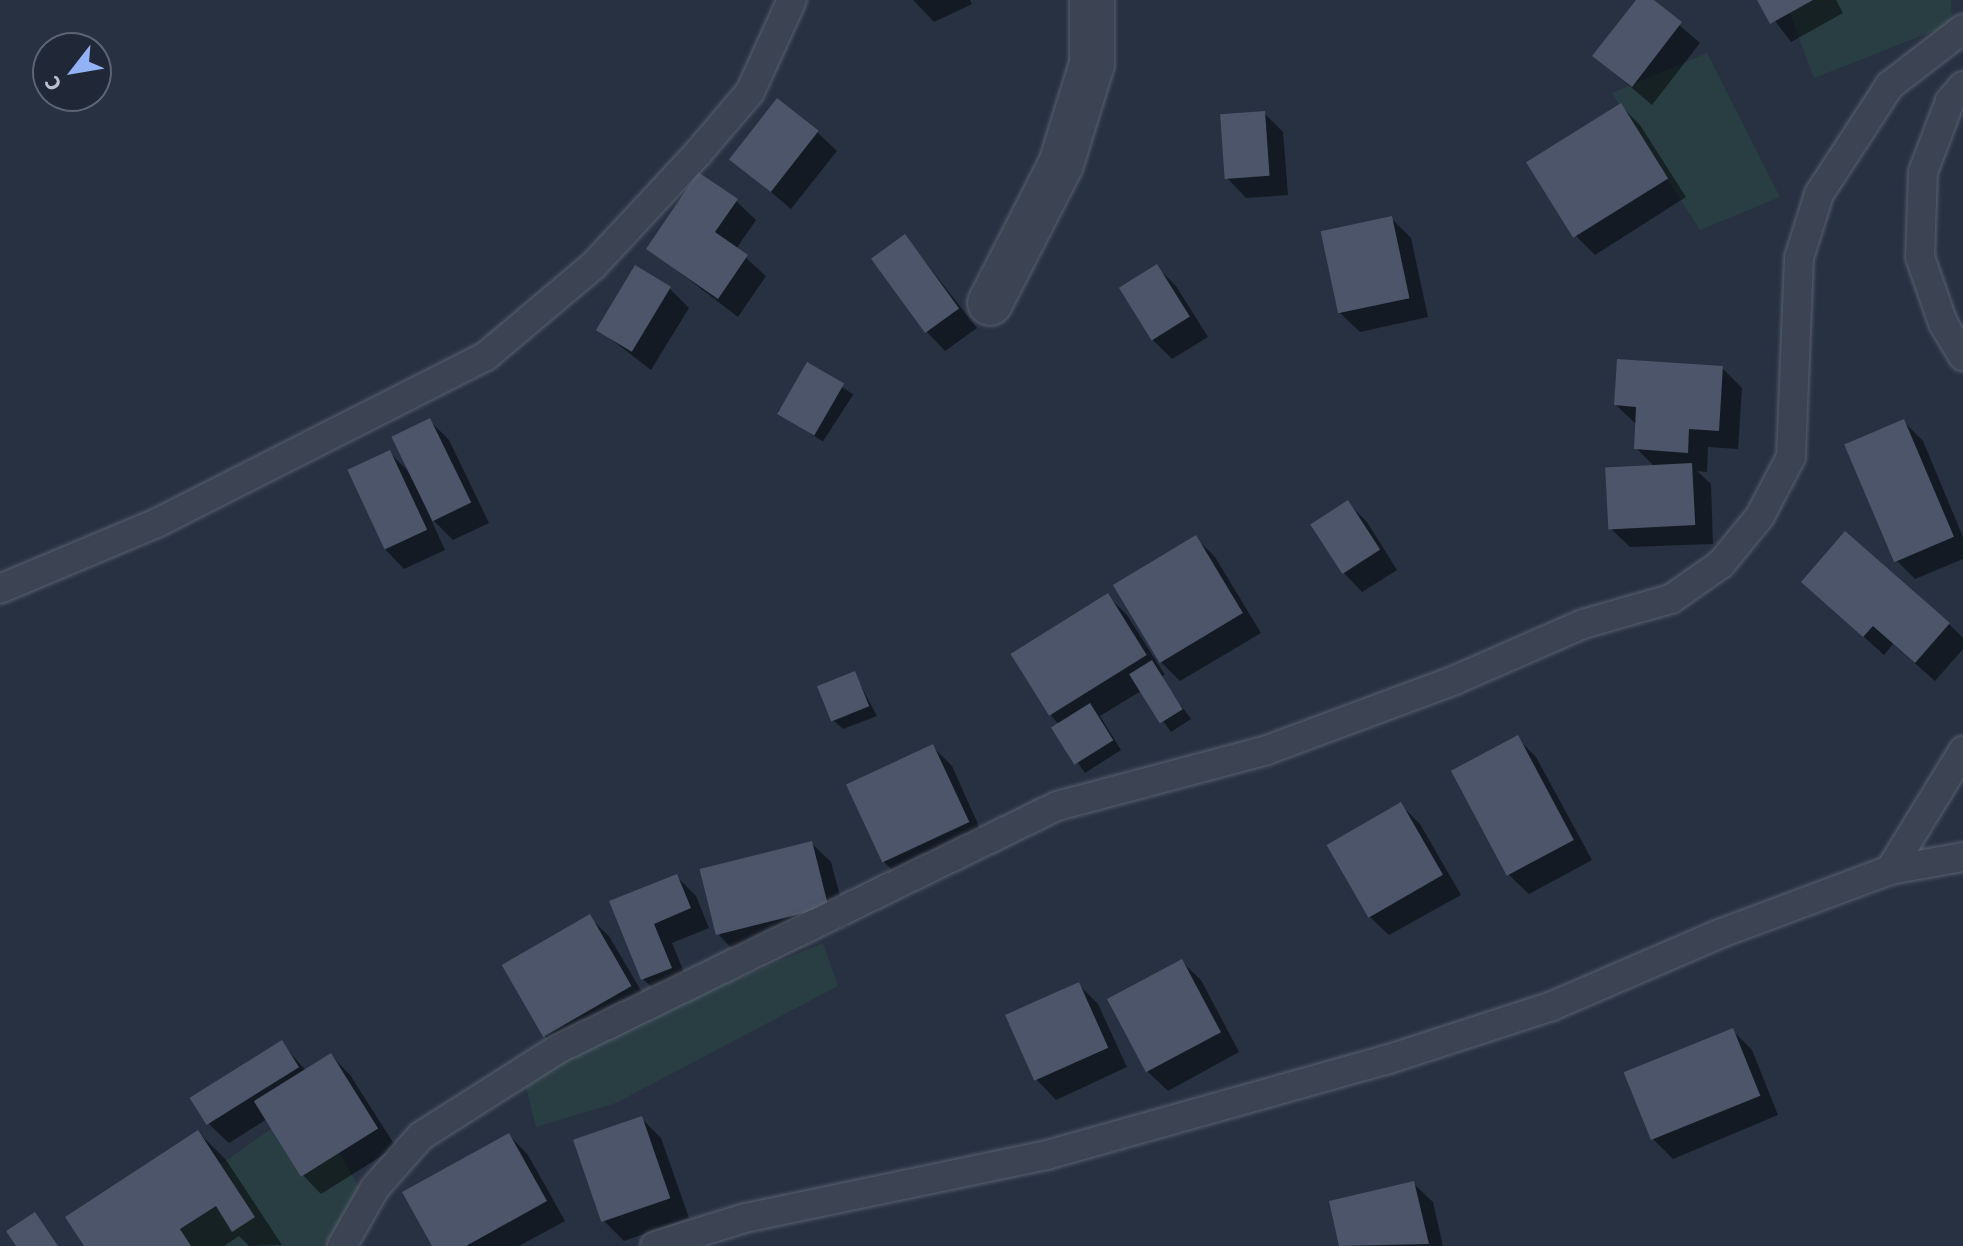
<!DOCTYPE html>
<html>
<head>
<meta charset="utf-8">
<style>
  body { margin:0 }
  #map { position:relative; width:1963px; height:1246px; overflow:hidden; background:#273142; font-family:"Source Sans 3",sans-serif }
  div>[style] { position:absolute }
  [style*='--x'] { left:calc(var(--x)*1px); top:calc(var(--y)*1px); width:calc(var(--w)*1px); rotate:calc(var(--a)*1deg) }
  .green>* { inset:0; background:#293e43 }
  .shadow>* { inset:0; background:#0007; transform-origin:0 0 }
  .building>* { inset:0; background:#4c5569; transform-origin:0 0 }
  .roads { filter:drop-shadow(0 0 2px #5a616f) drop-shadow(0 0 2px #5a616f) }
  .service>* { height:28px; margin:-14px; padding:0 14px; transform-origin:14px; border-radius:14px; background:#3c4352 }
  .minor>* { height:44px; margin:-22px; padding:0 22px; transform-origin:22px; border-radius:22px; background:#3c4352 }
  span { translate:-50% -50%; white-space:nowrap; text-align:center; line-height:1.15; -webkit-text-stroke:8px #202837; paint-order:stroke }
  .north { position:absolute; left:32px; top:32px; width:80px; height:80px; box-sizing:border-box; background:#202837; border:2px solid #5d6473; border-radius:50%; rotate:239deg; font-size:22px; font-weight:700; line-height:32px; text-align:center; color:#b9bfcc }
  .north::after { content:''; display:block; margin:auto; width:28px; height:36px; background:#93b2f6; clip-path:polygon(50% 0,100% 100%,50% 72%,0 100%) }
</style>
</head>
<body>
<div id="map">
  <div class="green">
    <div style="clip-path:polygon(1785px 0,1951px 0,1952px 24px,1814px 78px)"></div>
    <div style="clip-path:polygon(1707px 53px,1780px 197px,1700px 230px,1612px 93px)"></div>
    <div style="clip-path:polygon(823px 943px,838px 986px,616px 1103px,536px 1127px,524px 1079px,573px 1048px)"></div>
    <div style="clip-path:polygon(309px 1102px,361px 1190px,326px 1246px,105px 1246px)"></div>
  </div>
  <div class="shadow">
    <div style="clip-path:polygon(913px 0,970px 0,972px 4px,934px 22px)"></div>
    <div style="clip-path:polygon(1638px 0,1650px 0,1700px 43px,1652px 105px,1594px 56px)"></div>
    <div style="clip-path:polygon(1759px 0,1836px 0,1843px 13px,1791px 42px)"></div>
    <div style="clip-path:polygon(1621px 106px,1640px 125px,1686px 197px,1595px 255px,1576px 236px)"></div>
    <div style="clip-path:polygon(1264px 113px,1283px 132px,1288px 195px,1246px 198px,1227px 178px)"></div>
    <div style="clip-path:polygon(817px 132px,837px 151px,791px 209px,732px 159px)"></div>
    <div style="clip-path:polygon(736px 201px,756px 220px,736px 249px,766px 276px,738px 317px,648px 248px)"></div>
    <div style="clip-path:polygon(1391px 218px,1411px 238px,1428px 317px,1360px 332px,1340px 313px)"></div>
    <div style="clip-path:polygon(905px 236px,977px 328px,945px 351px,926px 331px)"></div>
    <div style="clip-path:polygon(1157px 267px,1176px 286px,1208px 337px,1172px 359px,1153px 340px)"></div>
    <div style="clip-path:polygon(669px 288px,689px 308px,651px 370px,598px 329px)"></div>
    <div style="left:808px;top:365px;width:54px;height:56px;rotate:33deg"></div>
    <div style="clip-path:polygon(1722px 368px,1742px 388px,1738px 449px,1708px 447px,1707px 472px,1697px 471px,1711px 484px,1713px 544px,1630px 547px,1610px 528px,1654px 466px,1636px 448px,1636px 424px,1616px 405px)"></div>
    <div style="clip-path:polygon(430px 421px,449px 440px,489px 523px,453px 540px,430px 517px,445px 550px,404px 569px,385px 549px,349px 471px,390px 453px,409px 472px)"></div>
    <div style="clip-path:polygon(1903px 421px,1923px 441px,1963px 537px,1963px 559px,1915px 579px,1896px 560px)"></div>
    <div style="clip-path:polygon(1347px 502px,1367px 522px,1397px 570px,1362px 592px,1343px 572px)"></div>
    <div style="clip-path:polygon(1196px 538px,1215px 557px,1261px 633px,1180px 681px,1161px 662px)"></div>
    <div style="clip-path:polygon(1803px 582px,1949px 624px,1963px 638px,1963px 649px,1935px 681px,1893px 644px,1884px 655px)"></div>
    <div style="clip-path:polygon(1107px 595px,1127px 615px,1165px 675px,1160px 677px,1191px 719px,1171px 732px,1141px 691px,1100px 716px,1121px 750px,1085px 773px,1054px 728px,1060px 725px,1051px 716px)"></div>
    <div style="clip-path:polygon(854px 673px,877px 716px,843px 729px,833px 720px)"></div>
    <div style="clip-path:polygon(1517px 738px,1536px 757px,1592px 860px,1529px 894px,1509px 875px)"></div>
    <div style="clip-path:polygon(933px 747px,952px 766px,986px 842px,902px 880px,883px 861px)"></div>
    <div style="clip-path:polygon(1401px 805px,1420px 824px,1461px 895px,1389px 935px,1369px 916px)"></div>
    <div style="clip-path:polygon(811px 843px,831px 862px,848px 926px,738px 955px,719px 935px)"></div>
    <div style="clip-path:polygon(676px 876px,696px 896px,709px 928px,672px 943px,690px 987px,663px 998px,643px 979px,612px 902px)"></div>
    <div style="clip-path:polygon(589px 917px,609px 936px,650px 1006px,564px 1056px,545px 1036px)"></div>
    <div style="clip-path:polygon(1181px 961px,1201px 980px,1239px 1052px,1168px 1091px,1148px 1072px)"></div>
    <div style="clip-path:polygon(1078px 984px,1098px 1004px,1127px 1067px,1056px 1100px,1037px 1080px)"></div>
    <div style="clip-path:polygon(1732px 1030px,1752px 1050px,1778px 1115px,1673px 1159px,1653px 1139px)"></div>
    <div style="clip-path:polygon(281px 1042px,306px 1071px,331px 1055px,350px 1075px,396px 1147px,321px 1194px,302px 1174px,267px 1119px,229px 1143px,209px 1124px)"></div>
    <div style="clip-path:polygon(642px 1119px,661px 1138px,689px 1218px,624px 1241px,604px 1221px,575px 1142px)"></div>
    <div style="clip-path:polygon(198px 1132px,226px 1160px,282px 1245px,249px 1246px,239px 1236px,224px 1246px,87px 1246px)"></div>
    <div style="clip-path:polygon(509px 1135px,528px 1155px,565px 1221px,519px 1246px,434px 1246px)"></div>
    <div style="clip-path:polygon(1413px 1183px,1433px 1202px,1443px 1246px,1341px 1246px,1331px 1202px)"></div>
  </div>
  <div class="building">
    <div style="clip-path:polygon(1636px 0,1654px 0,1682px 22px,1632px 87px,1592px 56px)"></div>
    <div style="clip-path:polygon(1757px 0,1813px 0,1770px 24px)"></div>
    <div style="left:777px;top:98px;width:53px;height:78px;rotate:38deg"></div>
    <div style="left:1621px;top:103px;width:89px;height:112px;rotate:58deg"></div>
    <div style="left:1265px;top:111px;width:65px;height:45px;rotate:86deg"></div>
    <div style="clip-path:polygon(698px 172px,738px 199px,715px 232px,748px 255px,718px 299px,646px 249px)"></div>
    <div style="left:1392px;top:216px;width:84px;height:73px;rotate:78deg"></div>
    <div style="left:905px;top:234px;width:92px;height:42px;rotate:54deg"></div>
    <div style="left:1157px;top:264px;width:62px;height:45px;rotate:58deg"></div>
    <div style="left:635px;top:265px;width:42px;height:76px;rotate:31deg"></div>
    <div style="clip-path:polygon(1617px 359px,1723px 366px,1719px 431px,1689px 429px,1688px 453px,1634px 449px,1636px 407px,1614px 405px)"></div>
    <div style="left:807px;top:362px;width:43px;height:60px;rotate:30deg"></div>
    <div style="left:430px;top:418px;width:94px;height:43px;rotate:64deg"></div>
    <div style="left:1904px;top:419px;width:128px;height:65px;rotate:67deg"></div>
    <div style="left:390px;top:450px;width:88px;height:47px;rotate:65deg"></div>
    <div style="left:1692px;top:463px;width:62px;height:87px;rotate:87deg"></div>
    <div style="left:1348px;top:500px;width:59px;height:45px;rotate:57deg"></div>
    <div style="clip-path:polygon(1845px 531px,1950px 623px,1915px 663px,1873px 626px,1863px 637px,1801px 582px)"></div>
    <div style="left:1196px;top:535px;width:91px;height:97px;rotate:59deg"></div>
    <div style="left:1108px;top:593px;width:73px;height:115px;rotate:58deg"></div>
    <div style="left:1152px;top:660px;width:58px;height:27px;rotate:58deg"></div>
    <div style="left:855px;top:671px;width:38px;height:41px;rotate:68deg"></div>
    <div style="left:1090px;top:703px;width:44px;height:46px;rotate:58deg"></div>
    <div style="left:1518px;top:735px;width:119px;height:76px;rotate:62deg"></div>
    <div style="left:933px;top:744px;width:86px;height:96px;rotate:65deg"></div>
    <div style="left:1401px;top:802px;width:84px;height:86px;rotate:60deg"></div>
    <div style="left:812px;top:841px;width:68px;height:116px;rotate:76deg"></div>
    <div style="clip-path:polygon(677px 874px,691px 908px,654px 924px,672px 968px,641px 980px,609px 901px)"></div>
    <div style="left:590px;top:914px;width:83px;height:102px;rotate:60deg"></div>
    <div style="left:1182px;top:959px;width:83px;height:85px;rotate:62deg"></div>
    <div style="left:1079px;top:982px;width:72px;height:81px;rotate:66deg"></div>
    <div style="left:1733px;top:1028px;width:73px;height:118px;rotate:68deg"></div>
    <div style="left:282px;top:1040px;width:32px;height:109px;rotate:58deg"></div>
    <div style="left:331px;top:1053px;width:89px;height:91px;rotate:58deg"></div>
    <div style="left:642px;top:1116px;width:87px;height:73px;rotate:71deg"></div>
    <div style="clip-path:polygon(198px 1130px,255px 1217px,232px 1232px,216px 1206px,180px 1229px,191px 1246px,84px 1246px,65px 1217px)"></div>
    <div style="clip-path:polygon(509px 1133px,547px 1201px,466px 1246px,432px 1246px,402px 1192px)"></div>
    <div style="clip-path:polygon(1414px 1181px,1429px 1244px,1339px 1246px,1329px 1201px)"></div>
    <div style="clip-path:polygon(35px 1212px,58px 1246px,16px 1246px,6px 1231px)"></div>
  </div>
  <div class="roads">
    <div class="service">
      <div style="--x:1963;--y:86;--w:20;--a:131"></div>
      <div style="--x:1950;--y:101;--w:76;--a:110.8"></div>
      <div style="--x:1923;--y:172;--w:85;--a:92"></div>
      <div style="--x:1920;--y:257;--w:70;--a:70.8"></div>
      <div style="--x:1943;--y:323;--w:39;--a:59"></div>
      <div style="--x:0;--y:589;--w:170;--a:-22.8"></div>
      <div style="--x:157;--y:523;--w:369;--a:-26.9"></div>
      <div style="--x:486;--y:356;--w:140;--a:-40.1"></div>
      <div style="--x:593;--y:266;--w:154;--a:-47.1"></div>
      <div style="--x:698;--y:153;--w:80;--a:-49.6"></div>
      <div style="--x:750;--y:92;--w:101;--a:-65.5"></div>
      <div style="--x:1890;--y:870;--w:140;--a:-58.5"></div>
      <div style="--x:342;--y:1246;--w:67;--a:-60.4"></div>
      <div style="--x:375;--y:1188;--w:69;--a:-48.5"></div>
      <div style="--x:421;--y:1136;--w:162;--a:-32.4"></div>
      <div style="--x:558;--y:1049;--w:555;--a:-25.96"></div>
      <div style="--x:1057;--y:806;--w:217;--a:-14.9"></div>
      <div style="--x:1267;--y:750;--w:201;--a:-20.4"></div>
      <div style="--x:1455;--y:680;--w:140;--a:-23.6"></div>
      <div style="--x:1583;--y:624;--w:91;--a:-15.9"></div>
      <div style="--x:1671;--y:599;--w:61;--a:-35"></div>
      <div style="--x:1721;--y:564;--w:62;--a:-50.9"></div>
      <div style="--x:1760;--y:516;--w:67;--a:-62.3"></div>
      <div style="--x:1791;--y:457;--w:199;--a:-87.7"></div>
      <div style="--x:1799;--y:258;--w:67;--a:-72.6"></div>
      <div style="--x:1819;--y:194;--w:130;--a:-56.9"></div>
      <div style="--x:1890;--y:85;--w:92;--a:-37.5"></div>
      <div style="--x:655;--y:1246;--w:94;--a:-17.3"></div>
      <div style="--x:745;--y:1218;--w:309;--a:-11.8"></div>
      <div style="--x:1047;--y:1155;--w:352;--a:-15.7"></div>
      <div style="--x:1386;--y:1060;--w:175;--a:-18"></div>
      <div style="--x:1552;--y:1006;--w:182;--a:-23.3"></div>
      <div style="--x:1719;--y:934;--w:183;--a:-20.5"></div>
      <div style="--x:1890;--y:870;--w:74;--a:-10.1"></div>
    </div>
    <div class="minor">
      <div style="--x:990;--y:303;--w:156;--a:-62.9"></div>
      <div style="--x:1061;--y:164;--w:105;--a:-72.8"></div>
      <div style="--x:1092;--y:64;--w:64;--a:-90"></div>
    </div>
  </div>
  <div class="north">С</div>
</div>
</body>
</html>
